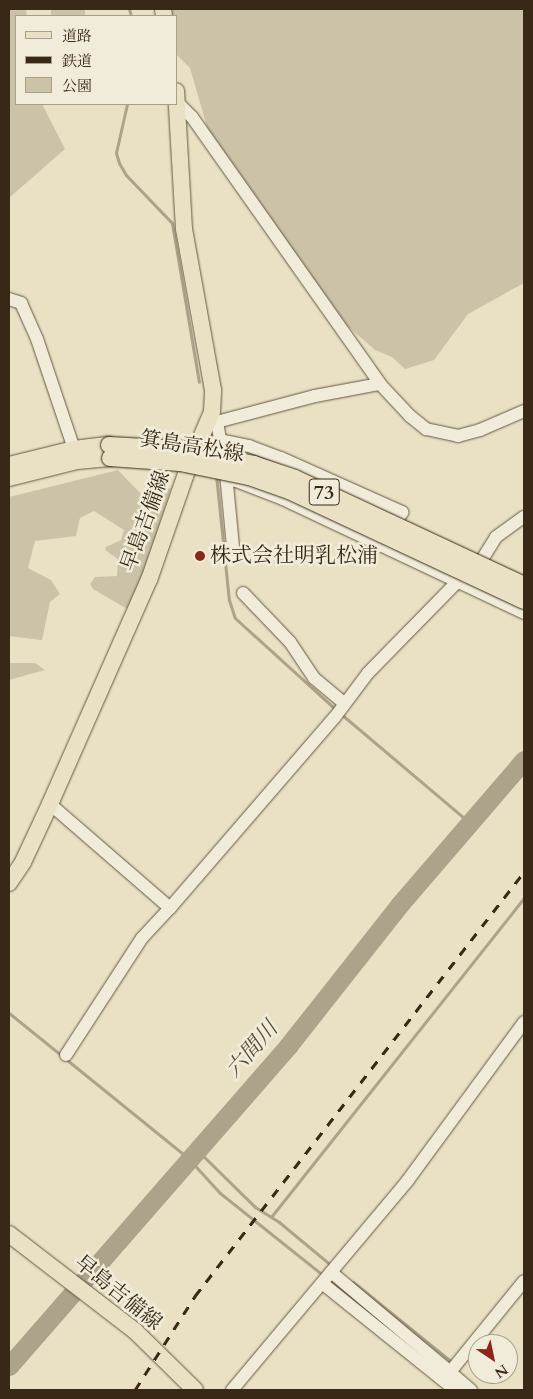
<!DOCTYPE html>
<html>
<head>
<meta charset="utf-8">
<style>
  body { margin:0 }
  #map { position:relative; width:533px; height:1399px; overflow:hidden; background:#eae1c5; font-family:Cardo,"Noto Serif JP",serif }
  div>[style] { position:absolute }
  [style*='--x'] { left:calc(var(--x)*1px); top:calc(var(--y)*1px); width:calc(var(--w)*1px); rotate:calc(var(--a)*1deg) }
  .green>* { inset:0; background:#ccc2a7; transform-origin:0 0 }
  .stream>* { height:3px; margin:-1.5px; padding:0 1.5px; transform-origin:1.5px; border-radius:1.5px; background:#ada28a }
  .river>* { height:19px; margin:-9.5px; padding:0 9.5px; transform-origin:9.5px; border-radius:9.5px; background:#ada28a }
  .roads { filter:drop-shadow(0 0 1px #645742) drop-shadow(0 0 1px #645742) }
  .minor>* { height:12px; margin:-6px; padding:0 6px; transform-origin:6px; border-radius:6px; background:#f1ecd9 }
  .major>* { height:16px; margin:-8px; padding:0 8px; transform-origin:8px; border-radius:8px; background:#eae1c5 }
  .rail>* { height:3px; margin-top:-1.5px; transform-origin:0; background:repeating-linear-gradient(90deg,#382916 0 9px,transparent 0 18px) }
  .bridges { filter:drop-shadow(0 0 1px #382916) drop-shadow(0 0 1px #382916) }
  .major-bridge>* { height:16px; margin:-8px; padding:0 8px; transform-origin:8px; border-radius:8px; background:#eae1c5 }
  .dots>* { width:14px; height:14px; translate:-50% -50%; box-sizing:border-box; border:2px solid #f1ecd9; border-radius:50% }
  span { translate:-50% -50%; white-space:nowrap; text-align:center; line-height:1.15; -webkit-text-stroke:5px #f1ecd9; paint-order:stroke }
  .shield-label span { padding:1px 4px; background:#f1ecd9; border:1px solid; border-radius:4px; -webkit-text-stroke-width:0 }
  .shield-label { font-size:20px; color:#382916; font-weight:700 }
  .street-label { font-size:21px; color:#382916 }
  .poi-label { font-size:21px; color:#382916 }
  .left { translate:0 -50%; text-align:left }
  .water-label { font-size:22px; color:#5b4d39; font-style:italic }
  .frame { position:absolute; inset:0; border:10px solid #382916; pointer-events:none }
  .legend { position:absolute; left:15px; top:15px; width:162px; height:90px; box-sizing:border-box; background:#f1ecd9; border:1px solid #a79e8b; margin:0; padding:6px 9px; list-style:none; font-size:15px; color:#382916 }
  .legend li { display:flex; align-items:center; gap:10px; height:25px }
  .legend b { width:25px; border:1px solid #a79e8b }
  .north { position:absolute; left:468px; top:1334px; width:50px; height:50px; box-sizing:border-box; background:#f1ecd9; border:1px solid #a79e8b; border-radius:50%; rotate:146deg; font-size:14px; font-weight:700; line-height:20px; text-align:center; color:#382916 }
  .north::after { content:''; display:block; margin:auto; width:18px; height:22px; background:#8f2418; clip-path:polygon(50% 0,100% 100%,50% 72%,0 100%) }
</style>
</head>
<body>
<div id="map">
  <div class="green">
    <div style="clip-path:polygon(9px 9px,26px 9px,27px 16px,16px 16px,16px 104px,42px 104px,65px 149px,9px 198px)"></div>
    <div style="left:51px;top:9px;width:34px;height:7px"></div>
    <div style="clip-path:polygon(169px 9px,524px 9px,524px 283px,468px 314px,434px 360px,405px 369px,392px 357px,375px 350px,344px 323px,209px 134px,190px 68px,177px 55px,176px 16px,170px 16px)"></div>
    <div style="clip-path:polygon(118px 470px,141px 494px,171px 488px,142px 581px,129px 610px,93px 589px,90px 584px,95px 577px,117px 576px,118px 559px,105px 550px,106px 547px,121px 540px,124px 530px,94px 511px,80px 518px,76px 536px,35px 541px,28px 568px,51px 580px,60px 594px,50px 602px,42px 640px,9px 636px,9px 497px)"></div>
    <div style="clip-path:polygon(9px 663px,35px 663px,45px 670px,9px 680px)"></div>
  </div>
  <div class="stream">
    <div style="--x:129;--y:9;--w:7;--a:74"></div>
    <div style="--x:127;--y:104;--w:50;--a:102.7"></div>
    <div style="--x:116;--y:153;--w:10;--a:73"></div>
    <div style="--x:119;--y:163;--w:14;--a:60"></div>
    <div style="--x:126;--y:175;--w:66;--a:46.2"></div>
    <div style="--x:172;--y:223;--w:161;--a:80.4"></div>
    <div style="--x:211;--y:435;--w:16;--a:83"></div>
    <div style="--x:216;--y:475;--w:126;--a:84.1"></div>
    <div style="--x:229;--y:600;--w:19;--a:72"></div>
    <div style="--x:235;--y:618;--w:137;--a:42.3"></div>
    <div style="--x:341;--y:714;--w:169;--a:40.2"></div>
    <div style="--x:9;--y:1013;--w:230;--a:39"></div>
    <div style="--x:188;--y:1158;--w:47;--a:47.6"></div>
    <div style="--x:220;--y:1193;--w:133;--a:38.6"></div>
    <div style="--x:196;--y:1149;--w:83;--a:44.5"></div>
    <div style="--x:255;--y:1207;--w:28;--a:32"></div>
    <div style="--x:279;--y:1222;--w:69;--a:39.7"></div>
    <div style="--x:271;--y:1217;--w:407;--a:-51.6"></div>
    <div style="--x:329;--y:1279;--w:36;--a:39"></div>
    <div style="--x:353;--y:1282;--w:129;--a:39"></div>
  </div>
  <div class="river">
    <div style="--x:9;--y:1366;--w:425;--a:-48.9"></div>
    <div style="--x:288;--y:1046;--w:181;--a:-51.7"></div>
    <div style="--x:400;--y:904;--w:190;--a:-49.3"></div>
  </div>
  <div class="roads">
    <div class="minor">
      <div style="--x:178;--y:103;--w:20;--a:45"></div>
      <div style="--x:192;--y:117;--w:327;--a:54.8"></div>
      <div style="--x:380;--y:384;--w:44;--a:46.8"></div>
      <div style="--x:410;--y:416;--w:21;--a:39"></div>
      <div style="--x:426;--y:429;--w:33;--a:12"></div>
      <div style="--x:458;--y:436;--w:23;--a:-15"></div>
      <div style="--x:480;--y:430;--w:48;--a:-23.4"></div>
      <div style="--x:9;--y:299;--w:13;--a:18"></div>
      <div style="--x:21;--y:303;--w:39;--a:66"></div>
      <div style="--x:37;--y:339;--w:116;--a:71.4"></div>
      <div style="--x:217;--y:422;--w:53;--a:80.2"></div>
      <div style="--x:226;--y:474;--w:12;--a:35"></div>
      <div style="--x:236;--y:481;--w:50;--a:21"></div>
      <div style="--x:283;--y:499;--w:267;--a:25.3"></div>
      <div style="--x:209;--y:424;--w:110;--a:-14.8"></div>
      <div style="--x:315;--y:396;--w:66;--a:-10.5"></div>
      <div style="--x:220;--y:440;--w:30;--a:12"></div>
      <div style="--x:249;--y:446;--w:34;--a:21"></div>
      <div style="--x:281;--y:458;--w:133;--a:24.1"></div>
      <div style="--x:402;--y:512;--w:21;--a:118"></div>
      <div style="--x:226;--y:474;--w:83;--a:84.5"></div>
      <div style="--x:243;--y:593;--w:68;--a:46.2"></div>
      <div style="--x:290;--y:642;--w:43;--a:56.3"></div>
      <div style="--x:314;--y:678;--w:40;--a:40"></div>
      <div style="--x:50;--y:804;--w:159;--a:40.9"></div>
      <div style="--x:170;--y:908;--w:252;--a:-49.2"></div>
      <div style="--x:335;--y:717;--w:55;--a:-53.1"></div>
      <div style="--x:368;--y:673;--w:127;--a:-45.6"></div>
      <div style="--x:457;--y:582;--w:26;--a:-37"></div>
      <div style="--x:478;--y:566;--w:34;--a:-58"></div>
      <div style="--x:496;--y:537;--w:34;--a:-36"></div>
      <div style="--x:66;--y:1055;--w:140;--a:-57"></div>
      <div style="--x:142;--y:938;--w:41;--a:-47"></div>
      <div style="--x:331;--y:1272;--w:155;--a:40"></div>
      <div style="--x:450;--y:1372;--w:117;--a:-50.9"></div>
      <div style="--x:322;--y:1283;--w:171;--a:38.8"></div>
      <div style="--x:450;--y:1372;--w:28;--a:41"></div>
      <div style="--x:232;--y:1390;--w:274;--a:-50"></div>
      <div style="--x:408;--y:1180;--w:196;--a:-53.7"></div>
    </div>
    <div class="major">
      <div style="--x:163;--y:9;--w:7;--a:82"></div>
      <div style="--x:9;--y:465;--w:67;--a:-13.8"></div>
      <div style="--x:74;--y:449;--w:35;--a:-7"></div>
      <div style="--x:9;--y:478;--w:70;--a:-14"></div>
      <div style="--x:77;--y:461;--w:33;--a:-5"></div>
      <div style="--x:9;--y:883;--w:25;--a:-56"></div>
      <div style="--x:23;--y:862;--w:64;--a:-65"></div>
      <div style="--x:50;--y:804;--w:245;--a:-66.2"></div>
      <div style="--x:149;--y:580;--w:119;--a:-70.8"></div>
      <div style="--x:188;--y:468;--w:61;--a:-66.8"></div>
      <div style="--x:212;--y:412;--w:22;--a:-87"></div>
      <div style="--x:213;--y:390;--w:164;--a:-100.2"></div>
      <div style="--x:184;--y:229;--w:138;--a:-93.3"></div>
      <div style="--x:9;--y:1234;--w:159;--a:37.6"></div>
      <div style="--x:135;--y:1331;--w:84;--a:44.5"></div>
    </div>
  </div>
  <div class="rail">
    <div style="--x:135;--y:1390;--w:112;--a:-57.4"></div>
    <div style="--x:195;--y:1296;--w:537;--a:-52.19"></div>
  </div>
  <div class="bridges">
    <div class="major-bridge">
      <div style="--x:109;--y:445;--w:72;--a:3.2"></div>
      <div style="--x:181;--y:449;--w:75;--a:11.6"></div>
      <div style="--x:254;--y:464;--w:43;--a:18.9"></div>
      <div style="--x:295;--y:478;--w:253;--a:25"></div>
      <div style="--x:110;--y:458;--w:70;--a:4.1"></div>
      <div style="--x:180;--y:463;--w:70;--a:11.5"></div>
      <div style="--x:249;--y:477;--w:42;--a:19.3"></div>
      <div style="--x:289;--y:491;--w:259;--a:25.1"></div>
    </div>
  </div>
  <div class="dots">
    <div style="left:200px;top:556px;background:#8f2418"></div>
  </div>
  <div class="shield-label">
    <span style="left:324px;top:492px">73</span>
  </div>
  <div class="street-label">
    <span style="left:192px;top:447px;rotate:9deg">箕島高松線</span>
    <span style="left:146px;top:521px;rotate:-70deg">早島吉備線</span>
    <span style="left:118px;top:1293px;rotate:39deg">早島吉備線</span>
  </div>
  <div class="poi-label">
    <span class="left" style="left:210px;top:556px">株式会社明乳松浦</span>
  </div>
  <div class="water-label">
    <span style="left:252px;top:1050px;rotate:-49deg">六間川</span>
  </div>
  <div class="frame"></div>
  <ul class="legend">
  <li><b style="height:6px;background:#eae1c5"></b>道路</li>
  <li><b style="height:6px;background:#382916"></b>鉄道</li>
  <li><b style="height:14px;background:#ccc2a7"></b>公園</li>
  </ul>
  <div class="north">N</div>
</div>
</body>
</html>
